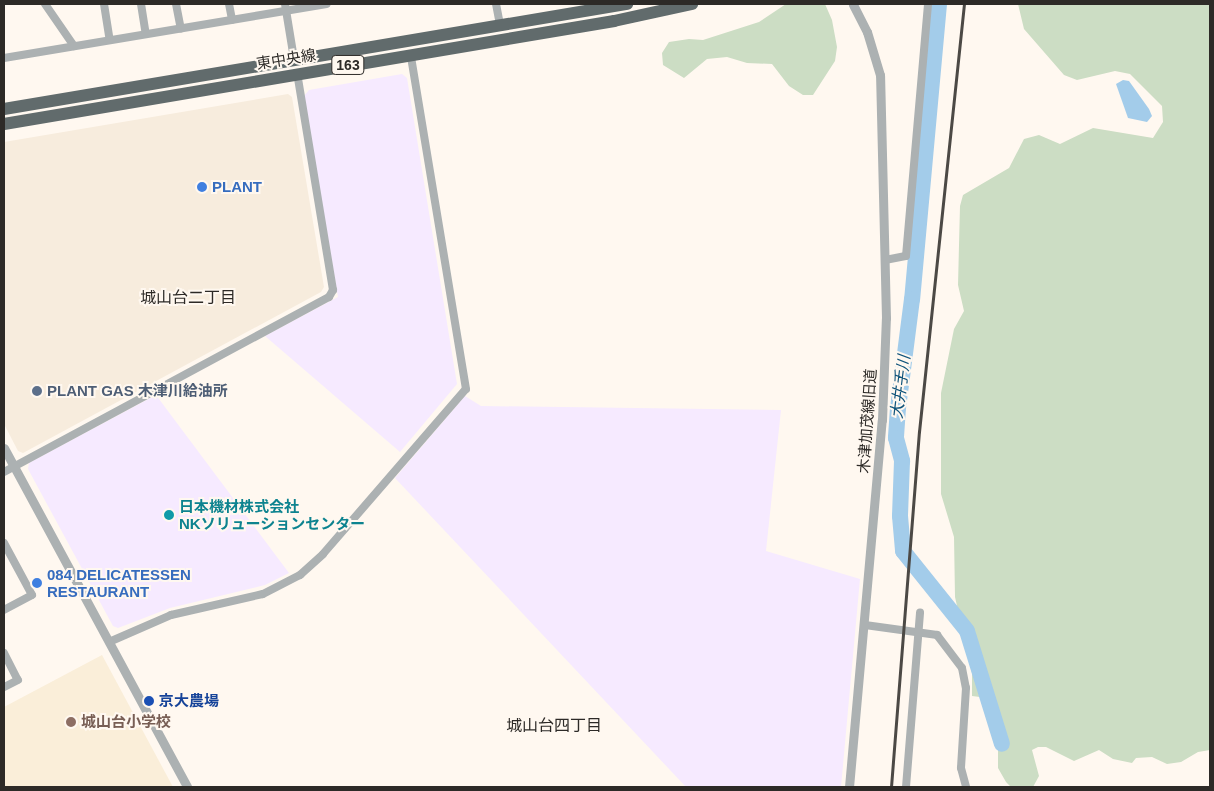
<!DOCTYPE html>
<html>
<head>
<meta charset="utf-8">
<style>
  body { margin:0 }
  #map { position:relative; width:1214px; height:791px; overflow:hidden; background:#fff8f0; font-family:Arial,"Noto Sans JP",sans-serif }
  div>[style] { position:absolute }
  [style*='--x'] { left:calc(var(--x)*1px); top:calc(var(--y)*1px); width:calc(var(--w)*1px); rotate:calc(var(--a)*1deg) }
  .built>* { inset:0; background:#f7ecdd }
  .industrial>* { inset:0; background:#f6eaff }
  .education>* { inset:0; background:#faeed9 }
  .green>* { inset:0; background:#ccddc4 }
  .water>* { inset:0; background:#a3ccea }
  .river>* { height:16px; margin:-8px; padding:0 8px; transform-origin:8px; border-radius:8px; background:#a3ccea }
  .minor>* { height:8px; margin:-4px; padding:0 4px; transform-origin:4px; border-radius:4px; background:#acb1b2 }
  .tertiary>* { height:9px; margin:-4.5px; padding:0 4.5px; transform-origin:4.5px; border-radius:4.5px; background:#acb1b2 }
  .trunk>* { height:12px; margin:-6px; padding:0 6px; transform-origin:6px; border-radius:6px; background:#616b6c }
  .rail>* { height:2.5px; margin:-1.25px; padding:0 1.25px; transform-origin:1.25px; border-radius:1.25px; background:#4c4945 }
  .dots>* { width:14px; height:14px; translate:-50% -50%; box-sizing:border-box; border:2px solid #fff8f0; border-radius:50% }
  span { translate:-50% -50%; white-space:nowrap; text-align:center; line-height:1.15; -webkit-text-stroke:4px #fff8f0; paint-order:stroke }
  .shield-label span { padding:1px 4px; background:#fff8f0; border:1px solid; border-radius:4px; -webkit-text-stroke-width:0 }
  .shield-label { font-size:14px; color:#2d2a27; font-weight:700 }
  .street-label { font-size:15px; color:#2d2a27 }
  .shop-label { font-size:15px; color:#366cbe; font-weight:700 }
  .left { translate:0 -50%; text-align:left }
  .service-label { font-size:15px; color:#4e5e75; font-weight:700 }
  .culture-label { font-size:15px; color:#0d838f; font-weight:700 }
  .transit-label { font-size:15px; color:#164399; font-weight:700 }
  .education-label { font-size:15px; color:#785e54; font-weight:700 }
  .neighbourhood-label { font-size:16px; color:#2d2a27 }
  .water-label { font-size:16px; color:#0f537a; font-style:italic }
  .frame { position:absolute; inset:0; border:5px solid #2d2a27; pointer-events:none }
</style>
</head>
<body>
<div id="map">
  <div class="built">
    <div style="clip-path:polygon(288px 94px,292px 97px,324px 287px,321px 292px,23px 453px,18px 451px,4px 424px,4px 142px)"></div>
  </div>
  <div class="industrial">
    <div style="clip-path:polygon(402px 74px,407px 78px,457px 384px,400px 452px,265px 336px,338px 297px,304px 96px,309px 90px)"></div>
    <div style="clip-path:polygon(156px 395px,289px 573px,265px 585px,170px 608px,118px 628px,113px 626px,28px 469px,29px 463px)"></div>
    <div style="clip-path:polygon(465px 396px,481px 406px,781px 410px,766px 551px,860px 579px,841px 787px,686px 787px,395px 478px)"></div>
  </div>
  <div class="education">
    <div style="clip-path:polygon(102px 655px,173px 787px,4px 787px,4px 707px)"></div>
  </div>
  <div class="green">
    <div style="clip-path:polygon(786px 4px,825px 4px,832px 20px,837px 47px,835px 61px,813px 95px,803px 95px,789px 86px,772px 64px,747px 63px,727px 57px,707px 59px,684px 78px,663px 65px,662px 53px,669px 42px,689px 39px,703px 40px,759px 22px)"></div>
    <div style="clip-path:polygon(1018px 4px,1210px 4px,1210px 750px,1198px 752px,1181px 762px,1167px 764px,1152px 757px,1136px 758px,1132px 763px,1113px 759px,1099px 750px,1074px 761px,1046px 747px,1038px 747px,1032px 750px,1039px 776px,1033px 787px,1011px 787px,1006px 782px,998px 768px,998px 717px,991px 705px,980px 697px,972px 696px,972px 673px,955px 597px,954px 537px,941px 494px,941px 393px,954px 329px,964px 311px,958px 285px,960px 206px,963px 195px,1009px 168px,1024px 139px,1039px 135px,1060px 144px,1093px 128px,1153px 138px,1163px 122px,1162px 106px,1130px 74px,1115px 71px,1077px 80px,1064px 75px,1024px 29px)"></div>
  </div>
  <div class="water">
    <div style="clip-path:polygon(1123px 80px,1129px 81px,1149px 109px,1152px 116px,1147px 122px,1128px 118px,1116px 84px)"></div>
  </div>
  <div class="river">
    <div style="--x:939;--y:4;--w:296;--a:95.2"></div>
    <div style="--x:912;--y:299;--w:110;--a:97.3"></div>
    <div style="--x:898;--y:408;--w:30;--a:94"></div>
    <div style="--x:896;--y:438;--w:24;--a:75"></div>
    <div style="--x:902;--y:461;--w:55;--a:92.1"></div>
    <div style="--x:900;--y:516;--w:35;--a:85"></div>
    <div style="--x:903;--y:551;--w:102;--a:51.3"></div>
    <div style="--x:967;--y:631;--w:118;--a:72.8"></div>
  </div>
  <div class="minor">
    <div style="--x:45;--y:4;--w:51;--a:55.4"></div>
    <div style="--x:104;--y:4;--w:36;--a:81"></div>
    <div style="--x:141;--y:4;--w:30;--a:81"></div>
    <div style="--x:176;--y:4;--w:25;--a:79"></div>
    <div style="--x:229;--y:4;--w:16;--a:79"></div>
    <div style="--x:285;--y:4;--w:56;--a:80.7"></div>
    <div style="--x:496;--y:4;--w:21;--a:79"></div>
    <div style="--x:4;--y:58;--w:327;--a:-9.5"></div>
    <div style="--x:885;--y:260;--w:21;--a:-11"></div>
    <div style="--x:906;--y:256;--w:253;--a:-85"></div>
    <div style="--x:4;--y:472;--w:369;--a:-28.3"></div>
    <div style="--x:329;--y:297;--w:8;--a:-60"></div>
    <div style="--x:333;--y:290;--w:220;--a:-99.4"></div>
    <div style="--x:4;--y:543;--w:59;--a:61.7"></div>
    <div style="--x:32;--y:595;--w:32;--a:152"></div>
    <div style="--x:865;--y:625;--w:73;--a:7.9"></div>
    <div style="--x:937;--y:635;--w:41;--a:52.9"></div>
    <div style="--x:962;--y:668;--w:20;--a:79"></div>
    <div style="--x:966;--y:688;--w:80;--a:93.6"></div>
    <div style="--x:961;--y:768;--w:20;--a:75"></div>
    <div style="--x:109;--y:642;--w:68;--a:-23.5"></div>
    <div style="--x:171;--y:615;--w:94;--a:-12.9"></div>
    <div style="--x:263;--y:594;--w:42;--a:-27.2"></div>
    <div style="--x:300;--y:575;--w:31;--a:-42"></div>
    <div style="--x:323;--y:554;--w:218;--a:-49.1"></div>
    <div style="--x:466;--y:389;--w:338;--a:-99.4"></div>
    <div style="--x:4;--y:653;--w:30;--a:63"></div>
    <div style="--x:18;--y:680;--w:16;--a:153"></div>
    <div style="--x:906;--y:787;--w:175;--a:-85.4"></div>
  </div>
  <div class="tertiary">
    <div style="--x:4;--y:448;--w:385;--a:61.6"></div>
    <div style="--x:849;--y:787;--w:368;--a:-84.9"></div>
    <div style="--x:882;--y:420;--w:102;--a:-87.8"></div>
    <div style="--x:886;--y:318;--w:243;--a:-91.4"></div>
    <div style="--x:880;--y:75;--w:45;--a:-106.8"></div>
    <div style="--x:867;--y:32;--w:31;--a:-117"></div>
  </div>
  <div class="trunk">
    <div style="--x:4;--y:109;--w:632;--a:-9.57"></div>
    <div style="--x:4;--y:124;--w:619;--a:-9.58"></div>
    <div style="--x:614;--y:21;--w:80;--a:-12.3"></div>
  </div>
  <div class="rail">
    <div style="--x:891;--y:787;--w:356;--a:-85.5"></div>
    <div style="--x:919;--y:432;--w:430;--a:-84"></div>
  </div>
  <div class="dots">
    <div style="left:202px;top:187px;background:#3f7fe0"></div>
    <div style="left:37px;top:391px;background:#5c6f8a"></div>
    <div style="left:169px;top:515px;background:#0f9aa8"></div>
    <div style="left:37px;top:583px;background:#3f7fe0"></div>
    <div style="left:149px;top:701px;background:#1a4fb4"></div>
    <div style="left:71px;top:722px;background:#8d6e63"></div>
  </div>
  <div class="shield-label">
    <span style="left:348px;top:65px">163</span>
  </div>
  <div class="street-label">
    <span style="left:286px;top:59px;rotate:-9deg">東中央線</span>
    <span style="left:867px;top:421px;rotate:-86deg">木津加茂線旧道</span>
  </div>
  <div class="shop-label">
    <span class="left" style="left:212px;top:187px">PLANT</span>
    <span class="left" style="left:47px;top:583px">084 DELICATESSEN<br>RESTAURANT</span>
  </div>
  <div class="service-label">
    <span class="left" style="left:47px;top:391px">PLANT GAS 木津川給油所</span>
  </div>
  <div class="culture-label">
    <span class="left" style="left:179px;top:515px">日本機材株式会社<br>NKソリューションセンター</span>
  </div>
  <div class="transit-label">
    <span class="left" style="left:159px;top:701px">京大農場</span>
  </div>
  <div class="education-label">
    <span class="left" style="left:81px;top:722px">城山台小学校</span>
  </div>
  <div class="neighbourhood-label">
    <span style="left:188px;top:298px">城山台二丁目</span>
    <span style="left:554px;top:726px">城山台四丁目</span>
  </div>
  <div class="water-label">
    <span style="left:901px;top:387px;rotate:-83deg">大井手川</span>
  </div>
  <div class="frame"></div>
</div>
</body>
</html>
